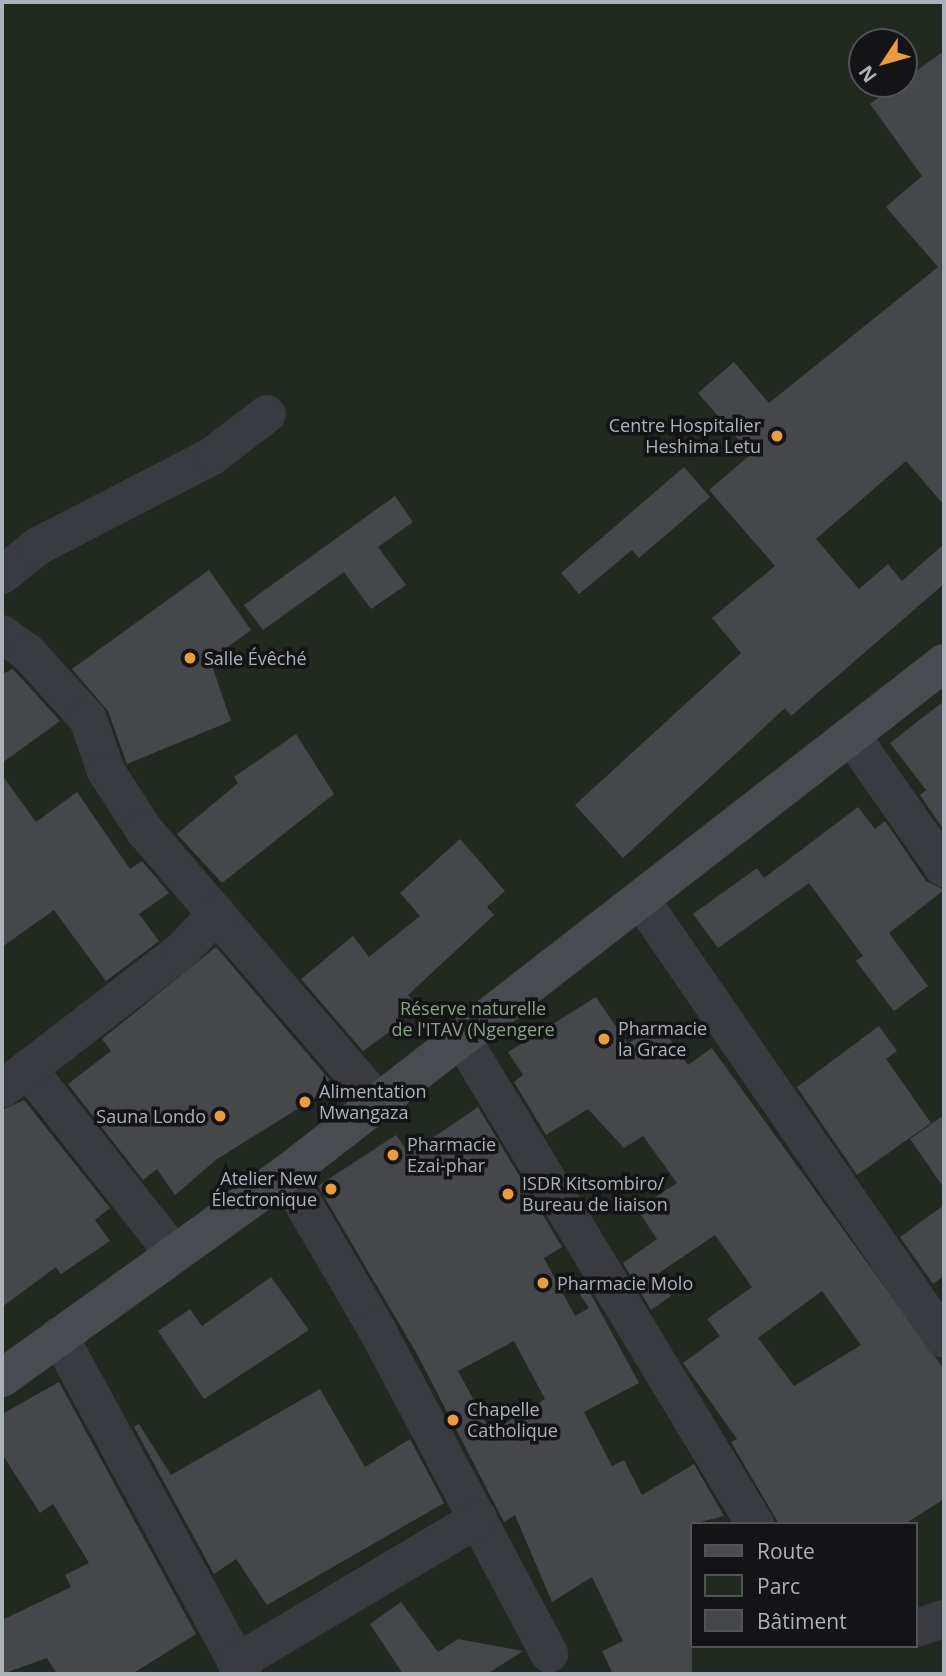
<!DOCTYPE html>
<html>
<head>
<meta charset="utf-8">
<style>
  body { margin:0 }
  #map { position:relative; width:946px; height:1676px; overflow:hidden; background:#19191b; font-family:"Open Sans",sans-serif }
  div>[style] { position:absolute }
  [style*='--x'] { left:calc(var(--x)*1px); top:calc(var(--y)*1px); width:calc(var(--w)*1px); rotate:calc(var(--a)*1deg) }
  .green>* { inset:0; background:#212921 }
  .building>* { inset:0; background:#46474b }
  .street>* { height:38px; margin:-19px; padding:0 19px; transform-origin:19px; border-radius:19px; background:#3a3b40 }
  .secondary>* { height:38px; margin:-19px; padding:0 19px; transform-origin:19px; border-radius:19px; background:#484b4f }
  .dots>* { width:19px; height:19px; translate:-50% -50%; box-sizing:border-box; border:4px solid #141416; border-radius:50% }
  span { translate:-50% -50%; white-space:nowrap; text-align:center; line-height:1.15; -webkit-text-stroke:7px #141416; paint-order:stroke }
  .poi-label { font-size:18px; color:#acb2ba }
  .right { translate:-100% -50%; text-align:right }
  .left { translate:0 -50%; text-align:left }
  .park-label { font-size:18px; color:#86a484 }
  .frame { position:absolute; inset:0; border:4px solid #acb2ba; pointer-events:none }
  .legend { position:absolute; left:690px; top:1522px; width:228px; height:126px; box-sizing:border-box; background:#141416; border:2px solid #515358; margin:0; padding:9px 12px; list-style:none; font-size:21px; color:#acb2ba }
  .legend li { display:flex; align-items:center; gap:14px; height:35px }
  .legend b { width:35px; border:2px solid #515358 }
  .north { position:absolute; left:848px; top:28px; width:70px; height:70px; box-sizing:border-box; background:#141416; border:2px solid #515358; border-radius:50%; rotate:234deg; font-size:19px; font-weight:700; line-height:28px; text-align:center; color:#acb2ba }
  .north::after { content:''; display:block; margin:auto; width:24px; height:32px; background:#ea9c41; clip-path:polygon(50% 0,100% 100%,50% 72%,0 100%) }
</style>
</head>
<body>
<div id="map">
  <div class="green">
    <div style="clip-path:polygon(evenodd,2px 2px,944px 2px,944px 1674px,2px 1674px,2px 2px,862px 42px,904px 42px,904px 84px,862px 84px,862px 42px,2px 2px,692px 1524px,916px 1524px,916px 1646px,692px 1646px,692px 1524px)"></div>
  </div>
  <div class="building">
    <div style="clip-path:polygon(944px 51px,944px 505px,906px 461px,816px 539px,859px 589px,888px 564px,902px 581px,944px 544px,944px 584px,791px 716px,785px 708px,623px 858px,575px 805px,741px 653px,712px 618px,775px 566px,709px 490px,751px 454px,698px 393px,734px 362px,769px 403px,938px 267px,886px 207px,922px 176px,870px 104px)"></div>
    <div style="clip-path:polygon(684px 467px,710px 497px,639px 558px,632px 550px,579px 594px,561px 573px)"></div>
    <div style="clip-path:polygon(395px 496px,413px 522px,378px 547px,406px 585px,371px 609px,344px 572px,263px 630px,244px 605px)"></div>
    <div style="clip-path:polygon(209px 570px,251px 630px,210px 660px,231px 721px,127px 764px,108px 711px,72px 669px)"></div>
    <div style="clip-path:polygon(13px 669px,60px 721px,2px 763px,2px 674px)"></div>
    <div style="clip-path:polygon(944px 701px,944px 830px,920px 795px,926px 790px,890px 743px)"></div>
    <div style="clip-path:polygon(296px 734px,334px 794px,222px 883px,177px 834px,238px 783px,234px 777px)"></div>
    <div style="clip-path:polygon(2px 775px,36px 822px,77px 792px,130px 869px,142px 861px,169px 893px,139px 914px,159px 941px,106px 981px,54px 910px,2px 947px)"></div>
    <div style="clip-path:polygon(858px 807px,875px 829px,885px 821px,926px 881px,944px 890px,889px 933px,928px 986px,894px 1011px,856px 961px,863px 956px,809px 883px,718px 948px,693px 914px,757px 868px,764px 878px)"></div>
    <div style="clip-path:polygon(460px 839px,505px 891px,487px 907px,494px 915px,408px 995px,419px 1010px,363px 1051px,301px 979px,353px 936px,369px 957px,420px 916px,400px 893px)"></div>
    <div style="clip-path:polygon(216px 947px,335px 1086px,217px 1159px,175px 1195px,157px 1169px,143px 1180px,68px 1084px,111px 1051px,102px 1039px)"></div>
    <div style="clip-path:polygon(evenodd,596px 997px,628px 1044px,659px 1023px,688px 1065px,712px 1048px,944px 1369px,944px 1499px,905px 1524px,779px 1524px,731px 1442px,737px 1439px,683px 1363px,720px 1336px,707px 1319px,752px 1287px,715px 1235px,656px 1275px,671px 1296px,651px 1310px,623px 1263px,657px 1239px,637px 1209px,677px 1183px,643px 1136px,624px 1148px,588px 1109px,546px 1135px,514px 1082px,523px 1075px,508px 1052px,596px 997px,822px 1291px,861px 1345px,794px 1386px,758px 1338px,822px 1291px)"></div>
    <div style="clip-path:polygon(879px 1026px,897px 1051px,886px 1059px,931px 1123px,857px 1175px,797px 1087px)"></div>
    <div style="clip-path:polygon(24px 1100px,110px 1208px,95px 1220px,110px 1241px,61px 1274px,56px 1267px,2px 1307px,2px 1110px)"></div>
    <div style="clip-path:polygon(evenodd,478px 1107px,562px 1247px,544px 1258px,575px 1316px,589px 1308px,580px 1295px,588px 1289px,639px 1383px,584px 1412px,612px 1466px,624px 1460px,642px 1495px,694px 1464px,724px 1516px,692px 1524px,692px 1674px,613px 1674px,602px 1651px,623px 1641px,592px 1577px,552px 1602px,515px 1515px,504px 1522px,417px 1354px,318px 1186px,396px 1135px,409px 1154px,478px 1107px,514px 1341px,545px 1399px,491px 1432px,458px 1371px,514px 1341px)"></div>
    <div style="clip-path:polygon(944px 1115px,944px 1188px,910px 1139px)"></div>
    <div style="clip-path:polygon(944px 1205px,944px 1276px,933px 1284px,900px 1237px)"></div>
    <div style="clip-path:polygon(271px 1277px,309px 1330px,204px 1399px,158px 1331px,190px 1309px,202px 1326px)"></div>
    <div style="clip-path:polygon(59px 1382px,196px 1634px,132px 1674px,57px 1674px,47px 1658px,2px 1674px,2px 1620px,71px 1587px,65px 1575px,89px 1563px,53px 1504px,40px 1513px,2px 1454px,2px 1414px)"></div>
    <div style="clip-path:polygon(320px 1389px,365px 1467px,410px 1439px,444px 1503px,267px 1605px,236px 1559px,214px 1574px,134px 1427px,139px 1424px,171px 1475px)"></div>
    <div style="clip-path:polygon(401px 1602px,438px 1652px,458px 1639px,523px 1651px,487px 1674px,403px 1674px,370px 1624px)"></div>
  </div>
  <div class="street">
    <div style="--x:2;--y:575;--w:46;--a:-38.9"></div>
    <div style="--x:38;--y:546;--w:196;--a:-27.3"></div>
    <div style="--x:212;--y:456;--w:69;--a:-37.4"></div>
    <div style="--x:2;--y:634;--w:32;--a:36"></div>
    <div style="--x:28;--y:653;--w:89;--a:47.7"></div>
    <div style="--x:88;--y:719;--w:55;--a:70.9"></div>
    <div style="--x:106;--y:771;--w:70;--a:57.2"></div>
    <div style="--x:144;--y:830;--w:359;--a:49.3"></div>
    <div style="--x:853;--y:738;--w:159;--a:55"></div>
    <div style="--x:641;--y:900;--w:533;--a:55.39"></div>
    <div style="--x:461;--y:1037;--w:569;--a:58.88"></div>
    <div style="--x:28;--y:1069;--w:236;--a:51.7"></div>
    <div style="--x:2;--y:1089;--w:225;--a:-37.6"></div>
    <div style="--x:180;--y:952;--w:53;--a:-45.8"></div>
    <div style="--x:286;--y:1174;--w:178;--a:59.7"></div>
    <div style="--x:376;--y:1328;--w:369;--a:62"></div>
    <div style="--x:59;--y:1336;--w:385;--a:61.4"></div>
    <div style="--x:916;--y:1628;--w:29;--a:-18"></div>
    <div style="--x:236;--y:1663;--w:282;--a:-30.8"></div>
  </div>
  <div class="secondary">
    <div style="--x:2;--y:1378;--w:350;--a:-35.7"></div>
    <div style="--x:286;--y:1174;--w:833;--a:-37.83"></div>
  </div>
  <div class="dots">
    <div style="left:777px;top:436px;background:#ea9c41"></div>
    <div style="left:190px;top:658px;background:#ea9c41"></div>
    <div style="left:604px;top:1039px;background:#ea9c41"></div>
    <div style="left:305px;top:1102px;background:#ea9c41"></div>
    <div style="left:220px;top:1116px;background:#ea9c41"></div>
    <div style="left:393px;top:1155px;background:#ea9c41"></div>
    <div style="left:331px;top:1189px;background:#ea9c41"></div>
    <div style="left:508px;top:1194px;background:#ea9c41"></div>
    <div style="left:543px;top:1283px;background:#ea9c41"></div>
    <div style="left:453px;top:1420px;background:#ea9c41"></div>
  </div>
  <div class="poi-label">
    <span class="right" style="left:761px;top:436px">Centre Hospitalier<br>Heshima Letu</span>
    <span class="left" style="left:204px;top:658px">Salle Évêché</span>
    <span class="left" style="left:618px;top:1039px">Pharmacie<br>la Grace</span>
    <span class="left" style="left:319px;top:1102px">Alimentation<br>Mwangaza</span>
    <span class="right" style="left:206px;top:1116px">Sauna Londo</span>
    <span class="left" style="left:407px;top:1155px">Pharmacie<br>Ezai-phar</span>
    <span class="right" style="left:317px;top:1189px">Atelier New<br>Électronique</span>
    <span class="left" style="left:522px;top:1194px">ISDR Kitsombiro/<br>Bureau de liaison</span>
    <span class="left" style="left:557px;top:1283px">Pharmacie Molo</span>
    <span class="left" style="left:467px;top:1420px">Chapelle<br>Catholique</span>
  </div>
  <div class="park-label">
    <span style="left:473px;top:1019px">Réserve naturelle<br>de l'ITAV (Ngengere</span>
  </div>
  <div class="frame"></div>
  <ul class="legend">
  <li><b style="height:9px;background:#484b4f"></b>Route</li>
  <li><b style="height:19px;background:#212921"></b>Parc</li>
  <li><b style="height:19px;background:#46474b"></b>Bâtiment</li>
  </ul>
  <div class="north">N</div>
</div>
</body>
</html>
